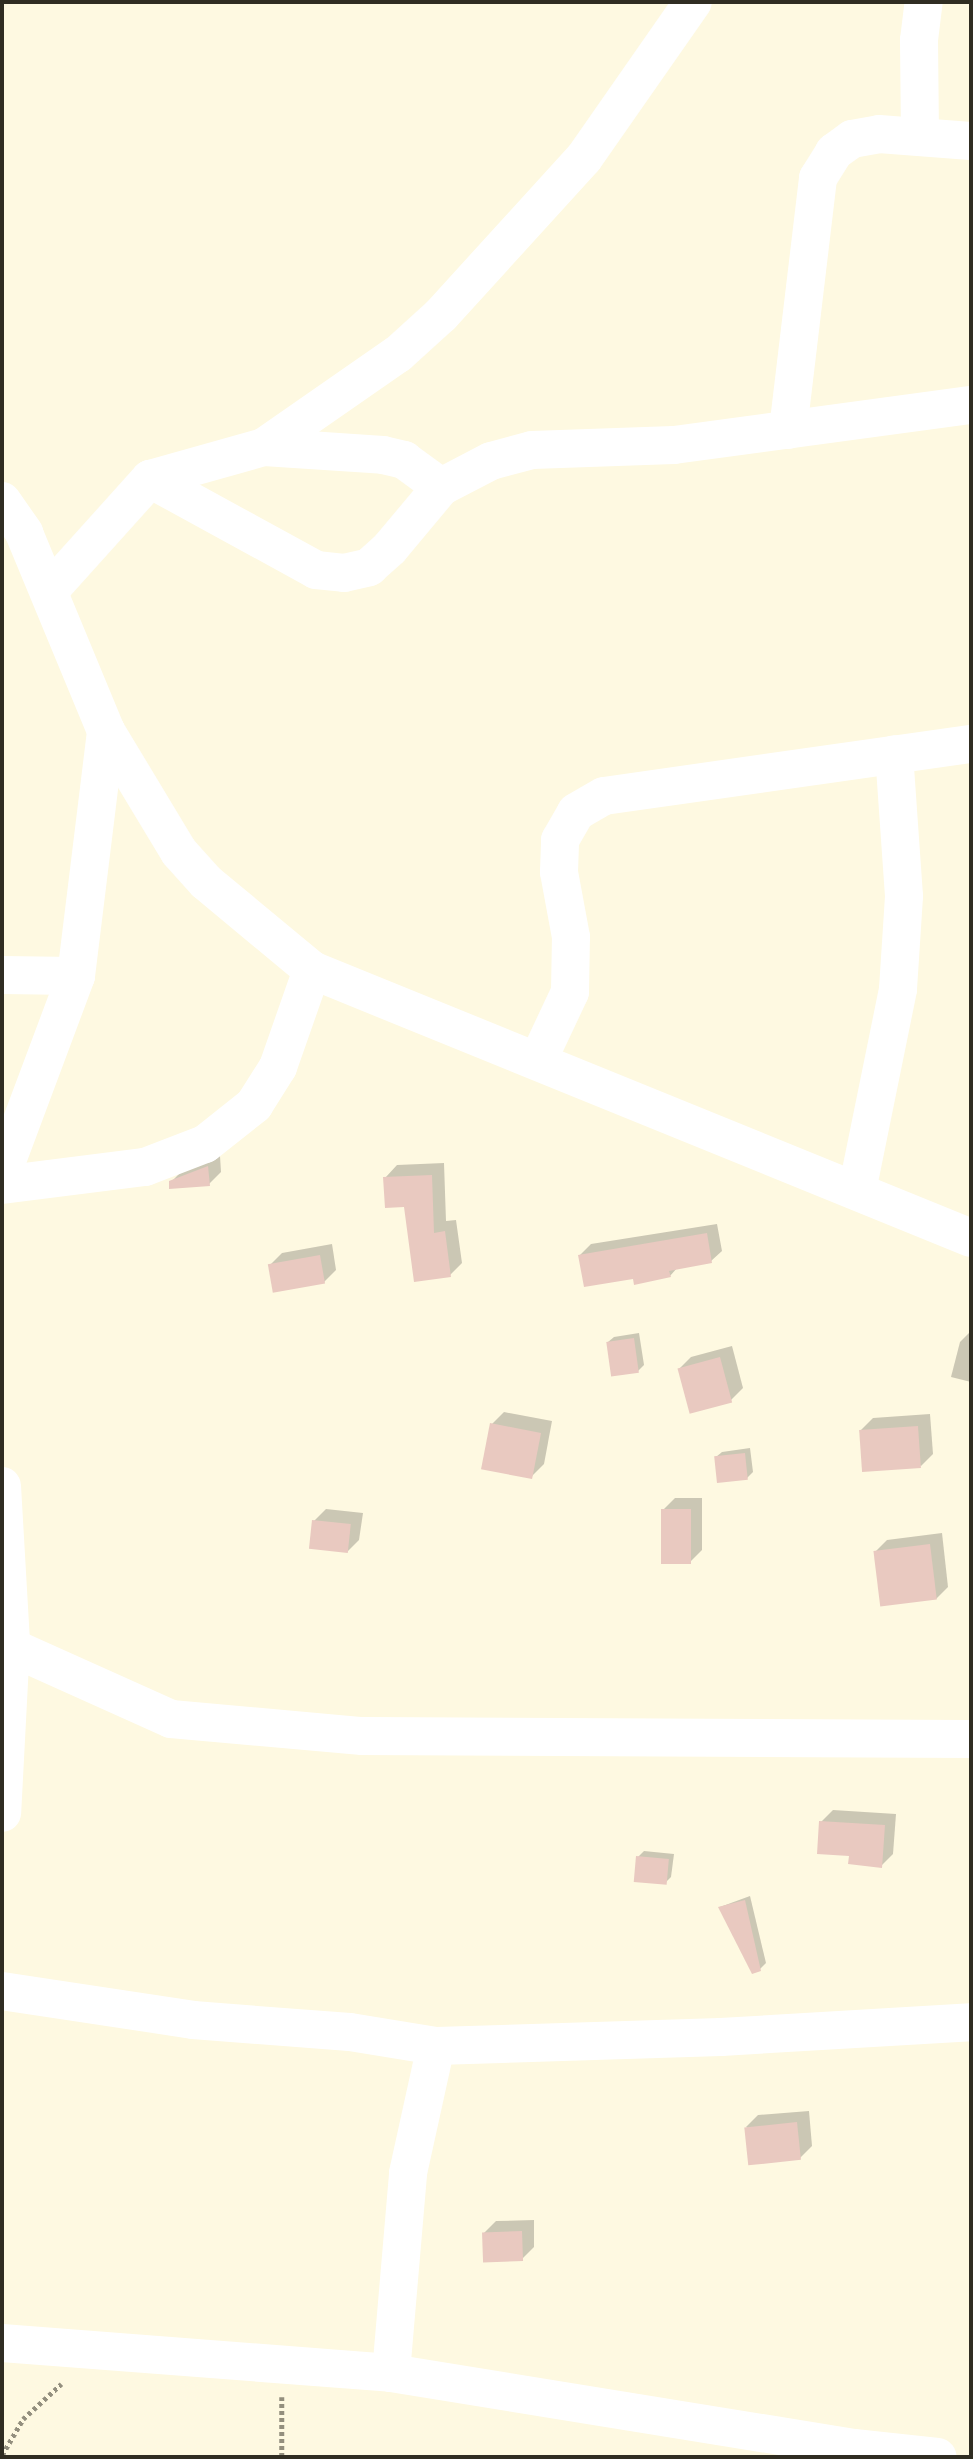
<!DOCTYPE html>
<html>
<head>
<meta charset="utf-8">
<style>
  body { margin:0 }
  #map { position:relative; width:973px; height:2459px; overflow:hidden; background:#fef9e1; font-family:"Roboto Condensed",sans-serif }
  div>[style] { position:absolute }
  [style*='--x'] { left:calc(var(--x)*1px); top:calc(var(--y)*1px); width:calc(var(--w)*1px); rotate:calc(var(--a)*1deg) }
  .shadow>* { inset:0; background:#0003 }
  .building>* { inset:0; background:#e9c9c0; transform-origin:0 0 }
  .path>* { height:4.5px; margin-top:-2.25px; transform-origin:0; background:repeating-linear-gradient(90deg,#938f7e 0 3.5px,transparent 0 7px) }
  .minor>* { height:38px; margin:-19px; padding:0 19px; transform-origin:19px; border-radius:19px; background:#fff }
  span { translate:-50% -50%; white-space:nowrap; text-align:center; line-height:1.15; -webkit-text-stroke:5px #fff; paint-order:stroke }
  .frame { position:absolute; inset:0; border:4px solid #302d22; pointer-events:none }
</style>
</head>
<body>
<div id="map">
  <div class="shadow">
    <div style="clip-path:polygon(220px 1156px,221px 1172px,209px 1184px,171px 1182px,183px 1170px)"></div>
    <div style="clip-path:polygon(444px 1163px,446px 1221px,456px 1220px,462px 1263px,450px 1275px,385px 1178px,397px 1165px)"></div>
    <div style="clip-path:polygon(717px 1224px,722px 1251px,711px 1261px,678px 1267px,670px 1276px,580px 1255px,591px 1244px)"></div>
    <div style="clip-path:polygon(332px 1244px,336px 1270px,324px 1282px,270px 1265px,282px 1253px)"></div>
    <div style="clip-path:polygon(971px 1331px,971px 1382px,951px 1377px,960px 1342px)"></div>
    <div style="clip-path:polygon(639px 1333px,644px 1365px,638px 1371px,608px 1342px,614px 1337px)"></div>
    <div style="clip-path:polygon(732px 1346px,743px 1388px,731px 1400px,679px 1369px,691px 1357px)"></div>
    <div style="clip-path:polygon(504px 1412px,552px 1421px,544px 1464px,532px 1476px,492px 1424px)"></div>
    <div style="clip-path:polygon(930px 1414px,933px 1454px,921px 1466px,861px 1430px,873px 1418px)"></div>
    <div style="clip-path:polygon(750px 1448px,753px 1472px,747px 1478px,716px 1457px,722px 1452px)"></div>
    <div style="clip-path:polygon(675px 1498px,702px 1498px,702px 1550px,690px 1562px,663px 1510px)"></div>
    <div style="clip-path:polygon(326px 1509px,363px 1513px,359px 1540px,347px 1552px,314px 1521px)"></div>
    <div style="clip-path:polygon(942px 1533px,948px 1587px,936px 1599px,875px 1552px,887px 1540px)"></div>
    <div style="clip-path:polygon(833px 1810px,896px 1814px,893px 1854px,881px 1866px,851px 1855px,821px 1822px)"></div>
    <div style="clip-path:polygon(644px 1851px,674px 1854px,671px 1877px,665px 1883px,638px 1857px)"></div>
    <div style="clip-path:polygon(750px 1896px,766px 1963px,760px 1969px,720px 1907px)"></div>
    <div style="clip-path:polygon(809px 2111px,812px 2146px,800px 2158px,746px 2127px,758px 2115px)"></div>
    <div style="clip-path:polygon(534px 2220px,534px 2247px,522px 2259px,484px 2233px,496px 2221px)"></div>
  </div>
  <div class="building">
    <div style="clip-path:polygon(208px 1166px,210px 1186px,169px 1189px,169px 1181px)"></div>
    <div style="clip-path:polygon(432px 1175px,434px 1233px,445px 1231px,451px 1277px,414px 1282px,404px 1207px,385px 1208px,383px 1177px)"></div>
    <div style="clip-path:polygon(707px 1233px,712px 1263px,669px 1271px,671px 1277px,634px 1285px,633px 1279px,584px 1287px,578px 1255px)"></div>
    <div style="left:320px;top:1255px;width:29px;height:53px;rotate:80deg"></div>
    <div style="left:634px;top:1338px;width:35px;height:28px;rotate:82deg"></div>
    <div style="left:720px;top:1357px;width:47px;height:44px;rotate:75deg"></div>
    <div style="left:490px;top:1423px;width:52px;height:47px;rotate:11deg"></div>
    <div style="left:918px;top:1426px;width:42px;height:59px;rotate:86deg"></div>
    <div style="left:745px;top:1453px;width:27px;height:31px;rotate:84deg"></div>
    <div style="left:661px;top:1509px;width:30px;height:55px"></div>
    <div style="left:312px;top:1520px;width:39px;height:29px;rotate:6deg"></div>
    <div style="left:930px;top:1544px;width:56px;height:57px;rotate:83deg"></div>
    <div style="clip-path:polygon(819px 1821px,885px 1825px,882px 1868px,848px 1864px,849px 1856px,817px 1854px)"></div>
    <div style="left:636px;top:1856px;width:33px;height:26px;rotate:5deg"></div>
    <div style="clip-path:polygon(745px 1900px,761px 1971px,752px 1974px,718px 1907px)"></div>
    <div style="left:797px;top:2122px;width:38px;height:53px;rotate:84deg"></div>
    <div style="left:522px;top:2231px;width:30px;height:40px;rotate:88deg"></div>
  </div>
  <div class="path">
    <div style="--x:282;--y:2397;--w:60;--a:90"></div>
    <div style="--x:2;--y:2455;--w:42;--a:-59.7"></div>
    <div style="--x:23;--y:2419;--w:52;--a:-42.6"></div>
  </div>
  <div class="minor">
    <div style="--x:920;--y:136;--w:96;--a:-90.6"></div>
    <div style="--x:919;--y:40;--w:38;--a:-83"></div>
    <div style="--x:788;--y:430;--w:254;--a:-83.2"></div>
    <div style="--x:818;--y:178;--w:31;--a:-58"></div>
    <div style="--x:834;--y:152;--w:22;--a:-36"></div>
    <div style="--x:852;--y:139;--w:27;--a:-10"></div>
    <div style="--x:879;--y:134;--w:92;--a:4.4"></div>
    <div style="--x:264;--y:447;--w:119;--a:3.8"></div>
    <div style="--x:383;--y:455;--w:22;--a:13"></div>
    <div style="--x:404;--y:460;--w:46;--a:36.1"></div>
    <div style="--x:150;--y:479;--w:189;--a:28.7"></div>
    <div style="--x:316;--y:570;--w:28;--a:6"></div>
    <div style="--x:344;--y:573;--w:26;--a:-13"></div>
    <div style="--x:369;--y:567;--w:28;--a:-42"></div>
    <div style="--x:390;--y:548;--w:80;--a:-50.1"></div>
    <div style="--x:441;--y:487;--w:56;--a:-27.5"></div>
    <div style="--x:491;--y:461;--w:42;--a:-15"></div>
    <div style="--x:532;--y:450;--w:142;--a:-2"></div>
    <div style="--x:674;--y:445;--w:300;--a:-7.7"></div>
    <div style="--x:2;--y:501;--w:39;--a:55"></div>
    <div style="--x:24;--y:533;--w:214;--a:67.5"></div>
    <div style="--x:106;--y:731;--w:141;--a:58.9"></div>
    <div style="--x:179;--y:852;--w:40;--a:48"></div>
    <div style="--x:206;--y:882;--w:138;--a:39.7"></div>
    <div style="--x:312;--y:970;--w:711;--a:22.13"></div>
    <div style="--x:49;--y:591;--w:151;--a:-48"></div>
    <div style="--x:150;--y:479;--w:118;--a:-15.7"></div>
    <div style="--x:264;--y:447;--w:163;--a:-34.8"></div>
    <div style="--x:398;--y:354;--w:58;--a:-42.2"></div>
    <div style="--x:441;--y:315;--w:212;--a:-47.7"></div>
    <div style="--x:584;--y:158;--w:190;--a:-55.1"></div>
    <div style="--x:2;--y:975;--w:74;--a:0.8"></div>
    <div style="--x:538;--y:1060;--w:75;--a:-64.8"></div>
    <div style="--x:570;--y:992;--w:55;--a:-89"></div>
    <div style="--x:571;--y:937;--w:66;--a:-100.5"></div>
    <div style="--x:559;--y:872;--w:32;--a:-88"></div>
    <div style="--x:560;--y:840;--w:32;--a:-60"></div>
    <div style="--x:576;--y:812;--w:32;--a:-30"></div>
    <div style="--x:604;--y:796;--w:371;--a:-8.1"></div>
    <div style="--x:2;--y:1174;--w:211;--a:-69.5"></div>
    <div style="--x:76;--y:976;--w:247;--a:-83"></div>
    <div style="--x:2;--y:1185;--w:144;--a:-7.2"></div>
    <div style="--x:145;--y:1167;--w:64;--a:-21"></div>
    <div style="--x:205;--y:1144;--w:63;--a:-38.5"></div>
    <div style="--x:254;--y:1105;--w:45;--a:-57.7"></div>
    <div style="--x:278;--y:1067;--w:103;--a:-70.7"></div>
    <div style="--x:857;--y:1191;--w:206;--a:-78.5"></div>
    <div style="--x:898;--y:989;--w:93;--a:-86.3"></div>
    <div style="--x:904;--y:896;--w:142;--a:-94"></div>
    <div style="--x:2;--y:1486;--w:158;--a:86.7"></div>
    <div style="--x:11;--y:1644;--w:169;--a:93"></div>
    <div style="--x:2;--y:1643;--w:185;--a:24.2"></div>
    <div style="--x:171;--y:1719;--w:192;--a:5.1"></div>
    <div style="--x:362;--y:1736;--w:609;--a:0.28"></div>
    <div style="--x:2;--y:1991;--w:193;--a:8.6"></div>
    <div style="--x:193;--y:2020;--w:157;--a:4.4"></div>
    <div style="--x:350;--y:2032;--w:87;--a:9.2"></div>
    <div style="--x:436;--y:2046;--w:285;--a:-1.8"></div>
    <div style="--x:721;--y:2037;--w:250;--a:-3.4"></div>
    <div style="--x:2;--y:2343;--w:390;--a:4.4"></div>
    <div style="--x:391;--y:2373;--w:469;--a:9.2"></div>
    <div style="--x:854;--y:2448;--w:84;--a:6.1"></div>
    <div style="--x:391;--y:2373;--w:201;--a:-85.1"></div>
    <div style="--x:408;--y:2173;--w:130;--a:-77.6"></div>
  </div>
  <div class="frame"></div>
</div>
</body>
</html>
